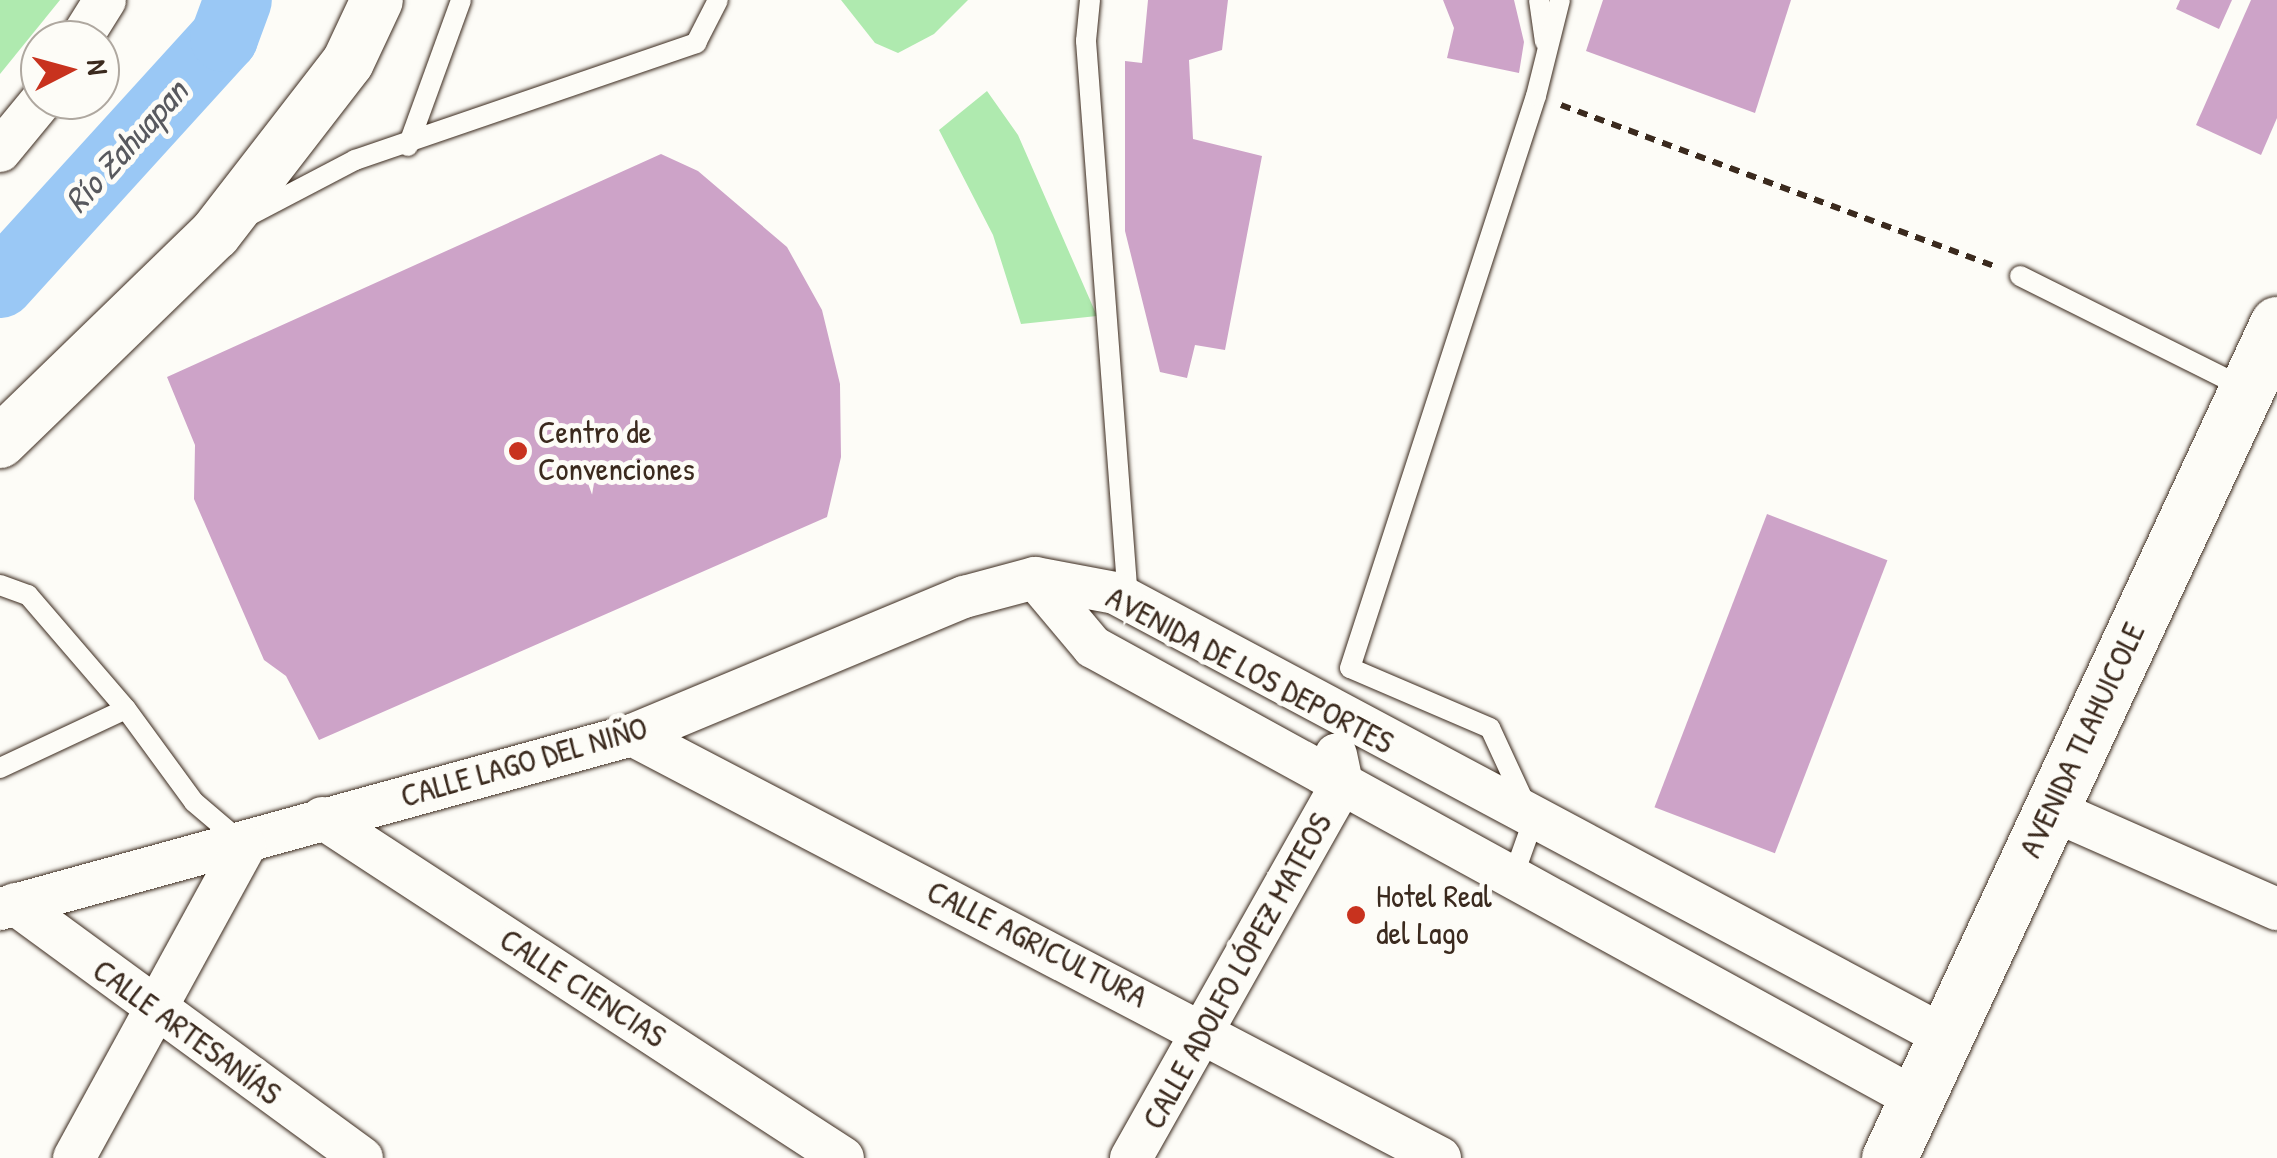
<!DOCTYPE html>
<html>
<head>
<meta charset="utf-8">
<style>
  body { margin:0 }
  #map { position:relative; width:2277px; height:1158px; overflow:hidden; background:#fdfcf7; font-family:"Patrick Hand",sans-serif }
  div>[style] { position:absolute }
  [style*='--x'] { left:calc(var(--x)*1px); top:calc(var(--y)*1px); width:calc(var(--w)*1px); rotate:calc(var(--a)*1deg) }
  .green>* { inset:0; background:#afeaaf }
  .river>* { height:68px; margin:-34px; padding:0 34px; transform-origin:34px; border-radius:34px; background:#9ac8f5 }
  .building>* { inset:0; background:#cda3c8; transform-origin:0 0 }
  .path>* { height:6px; margin-top:-3px; transform-origin:0; background:repeating-linear-gradient(90deg,#3b2a1e 0 10px,transparent 0 18px) }
  .roads { filter:drop-shadow(0 0 2px #3b2a1e) drop-shadow(0 0 2px #3b2a1e) }
  .service>* { height:20px; margin:-10px; padding:0 10px; transform-origin:10px; border-radius:10px; background:#fdfcf7 }
  .minor>* { height:42px; margin:-21px; padding:0 21px; transform-origin:21px; border-radius:21px; background:#fdfcf7 }
  .tertiary>* { height:52px; margin:-26px; padding:0 26px; transform-origin:26px; border-radius:26px; background:#fdfcf7 }
  .secondary>* { height:55px; margin:-27.5px; padding:0 27.5px; transform-origin:27.5px; border-radius:27.5px; background:#fdfcf7 }
  .dots>* { width:28px; height:28px; translate:-50% -50%; box-sizing:border-box; border:5px solid #fdfcf7; border-radius:50% }
  span { translate:-50% -50%; white-space:nowrap; text-align:center; line-height:1.15; -webkit-text-stroke:10px #fdfcf7; paint-order:stroke }
  .poi-label { font-size:32px; color:#3b2a1e }
  .left { translate:0 -50%; text-align:left }
  .street-label { font-size:32px; color:#3b2a1e }
  .water-label { font-size:35px; color:#58595e; font-style:italic }
  .north { position:absolute; left:20px; top:20px; width:100px; height:100px; box-sizing:border-box; background:#fdfcf7; border:2px solid #afa8a0; border-radius:50%; rotate:84deg; font-size:28px; font-weight:700; line-height:40px; text-align:center; color:#3b2a1e }
  .north::after { content:''; display:block; margin:auto; width:35px; height:45px; background:#c8321e; clip-path:polygon(50% 0,100% 100%,50% 72%,0 100%) }
</style>
</head>
<body>
<div id="map">
  <div class="green">
    <div style="clip-path:polygon(0 0,60px 0,0 74px)"></div>
    <div style="clip-path:polygon(841px 0,968px 0,934px 34px,898px 53px,875px 43px)"></div>
    <div style="clip-path:polygon(987px 91px,1018px 135px,1097px 316px,1021px 324px,993px 235px,939px 130px)"></div>
  </div>
  <div class="river">
    <div style="--x:0;--y:284;--w:333;--a:-47.7"></div>
    <div style="--x:224;--y:38;--w:40;--a:-69.8"></div>
  </div>
  <div class="building">
    <div style="clip-path:polygon(1148px 0,1228px 0,1222px 50px,1189px 60px,1193px 139px,1262px 156px,1225px 350px,1195px 345px,1187px 378px,1160px 372px,1125px 231px,1125px 61px,1142px 63px)"></div>
    <div style="clip-path:polygon(1443px 0,1514px 0,1524px 42px,1519px 73px,1447px 58px,1454px 28px)"></div>
    <div style="clip-path:polygon(1603px 0,1791px 0,1755px 113px,1586px 51px)"></div>
    <div style="clip-path:polygon(2180px 0,2232px 0,2219px 29px,2176px 9px)"></div>
    <div style="clip-path:polygon(2251px 0,2277px 0,2277px 118px,2261px 155px,2196px 125px)"></div>
    <div style="clip-path:polygon(661px 154px,698px 171px,787px 247px,822px 310px,840px 384px,841px 457px,827px 517px,319px 740px,286px 676px,264px 660px,194px 499px,195px 445px,167px 377px)"></div>
    <div style="left:1767px;top:514px;width:129px;height:314px;rotate:21deg"></div>
  </div>
  <div class="path">
    <div style="--x:1561;--y:105;--w:462;--a:20.4"></div>
  </div>
  <div class="roads">
    <div class="service">
      <div style="--x:1090;--y:0;--w:41;--a:95.6"></div>
      <div style="--x:1086;--y:41;--w:561;--a:85.7"></div>
      <div style="--x:1539;--y:0;--w:42;--a:81.9"></div>
      <div style="--x:408;--y:146;--w:155;--a:-70"></div>
      <div style="--x:250;--y:215;--w:119;--a:-27.6"></div>
      <div style="--x:355;--y:160;--w:361;--a:-18.9"></div>
      <div style="--x:696;--y:43;--w:48;--a:-62.9"></div>
      <div style="--x:2020;--y:276;--w:251;--a:26.5"></div>
      <div style="--x:0;--y:585;--w:30;--a:20"></div>
      <div style="--x:28;--y:595;--w:150;--a:49.3"></div>
      <div style="--x:126;--y:709;--w:115;--a:53.8"></div>
      <div style="--x:194;--y:802;--w:60;--a:40.3"></div>
      <div style="--x:0;--y:768;--w:139;--a:-25.1"></div>
      <div style="--x:1513;--y:877;--w:59;--a:-70.3"></div>
      <div style="--x:1533;--y:821;--w:102;--a:-114.8"></div>
      <div style="--x:1490;--y:728;--w:152;--a:-156.8"></div>
      <div style="--x:1350;--y:668;--w:601;--a:-71.99"></div>
      <div style="--x:1536;--y:96;--w:99;--a:-76"></div>
    </div>
    <div class="minor">
      <div style="--x:80;--y:40;--w:47;--a:-58"></div>
      <div style="--x:0;--y:151;--w:66;--a:-50.5"></div>
      <div style="--x:1035;--y:578;--w:90;--a:50"></div>
      <div style="--x:1093;--y:647;--w:941;--a:28.77"></div>
      <div style="--x:632;--y:735;--w:912;--a:27.63"></div>
      <div style="--x:2050;--y:809;--w:248;--a:23.8"></div>
      <div style="--x:322;--y:818;--w:622;--a:33.13"></div>
      <div style="--x:15;--y:904;--w:430;--a:36.2"></div>
      <div style="--x:0;--y:909;--w:656;--a:-15.39"></div>
      <div style="--x:632;--y:735;--w:360;--a:-22.6"></div>
      <div style="--x:964;--y:597;--w:73;--a:-15"></div>
      <div style="--x:1035;--y:578;--w:81;--a:10.6"></div>
      <div style="--x:1115;--y:593;--w:942;--a:28.12"></div>
      <div style="--x:74;--y:1158;--w:356;--a:-61.3"></div>
      <div style="--x:1131;--y:1158;--w:430;--a:-60.6"></div>
      <div style="--x:1342;--y:783;--w:29;--a:-102"></div>
    </div>
    <div class="tertiary">
      <div style="--x:0;--y:442;--w:299;--a:-44.1"></div>
      <div style="--x:215;--y:234;--w:217;--a:-52.3"></div>
      <div style="--x:348;--y:62;--w:68;--a:-64.9"></div>
    </div>
    <div class="secondary">
      <div style="--x:1889;--y:1158;--w:920;--a:-65.05"></div>
    </div>
  </div>
  <div class="dots">
    <div style="left:518px;top:451px;background:#c8321e"></div>
    <div style="left:1356px;top:915px;background:#c8321e"></div>
  </div>
  <div class="poi-label">
    <span class="left" style="left:538px;top:451px">Centro de<br>Convenciones</span>
    <span class="left" style="left:1376px;top:915px">Hotel Real<br>del Lago</span>
  </div>
  <div class="street-label">
    <span style="left:1250px;top:670px;rotate:28deg">AVENIDA DE LOS DEPORTES</span>
    <span style="left:2082px;top:740px;rotate:-65deg">AVENIDA TLAHUICOLE</span>
    <span style="left:524px;top:762px;rotate:-16deg">CALLE LAGO DEL NIÑO</span>
    <span style="left:1037px;top:944px;rotate:27deg">CALLE AGRICULTURA</span>
    <span style="left:1237px;top:971px;rotate:-61deg">CALLE ADOLFO LÓPEZ MATEOS</span>
    <span style="left:583px;top:988px;rotate:33deg">CALLE CIENCIAS</span>
    <span style="left:187px;top:1032px;rotate:36deg">CALLE ARTESANÍAS</span>
  </div>
  <div class="water-label">
    <span style="left:126px;top:146px;rotate:-48deg">Río Zahuapan</span>
  </div>
  <div class="north">N</div>
</div>
</body>
</html>
